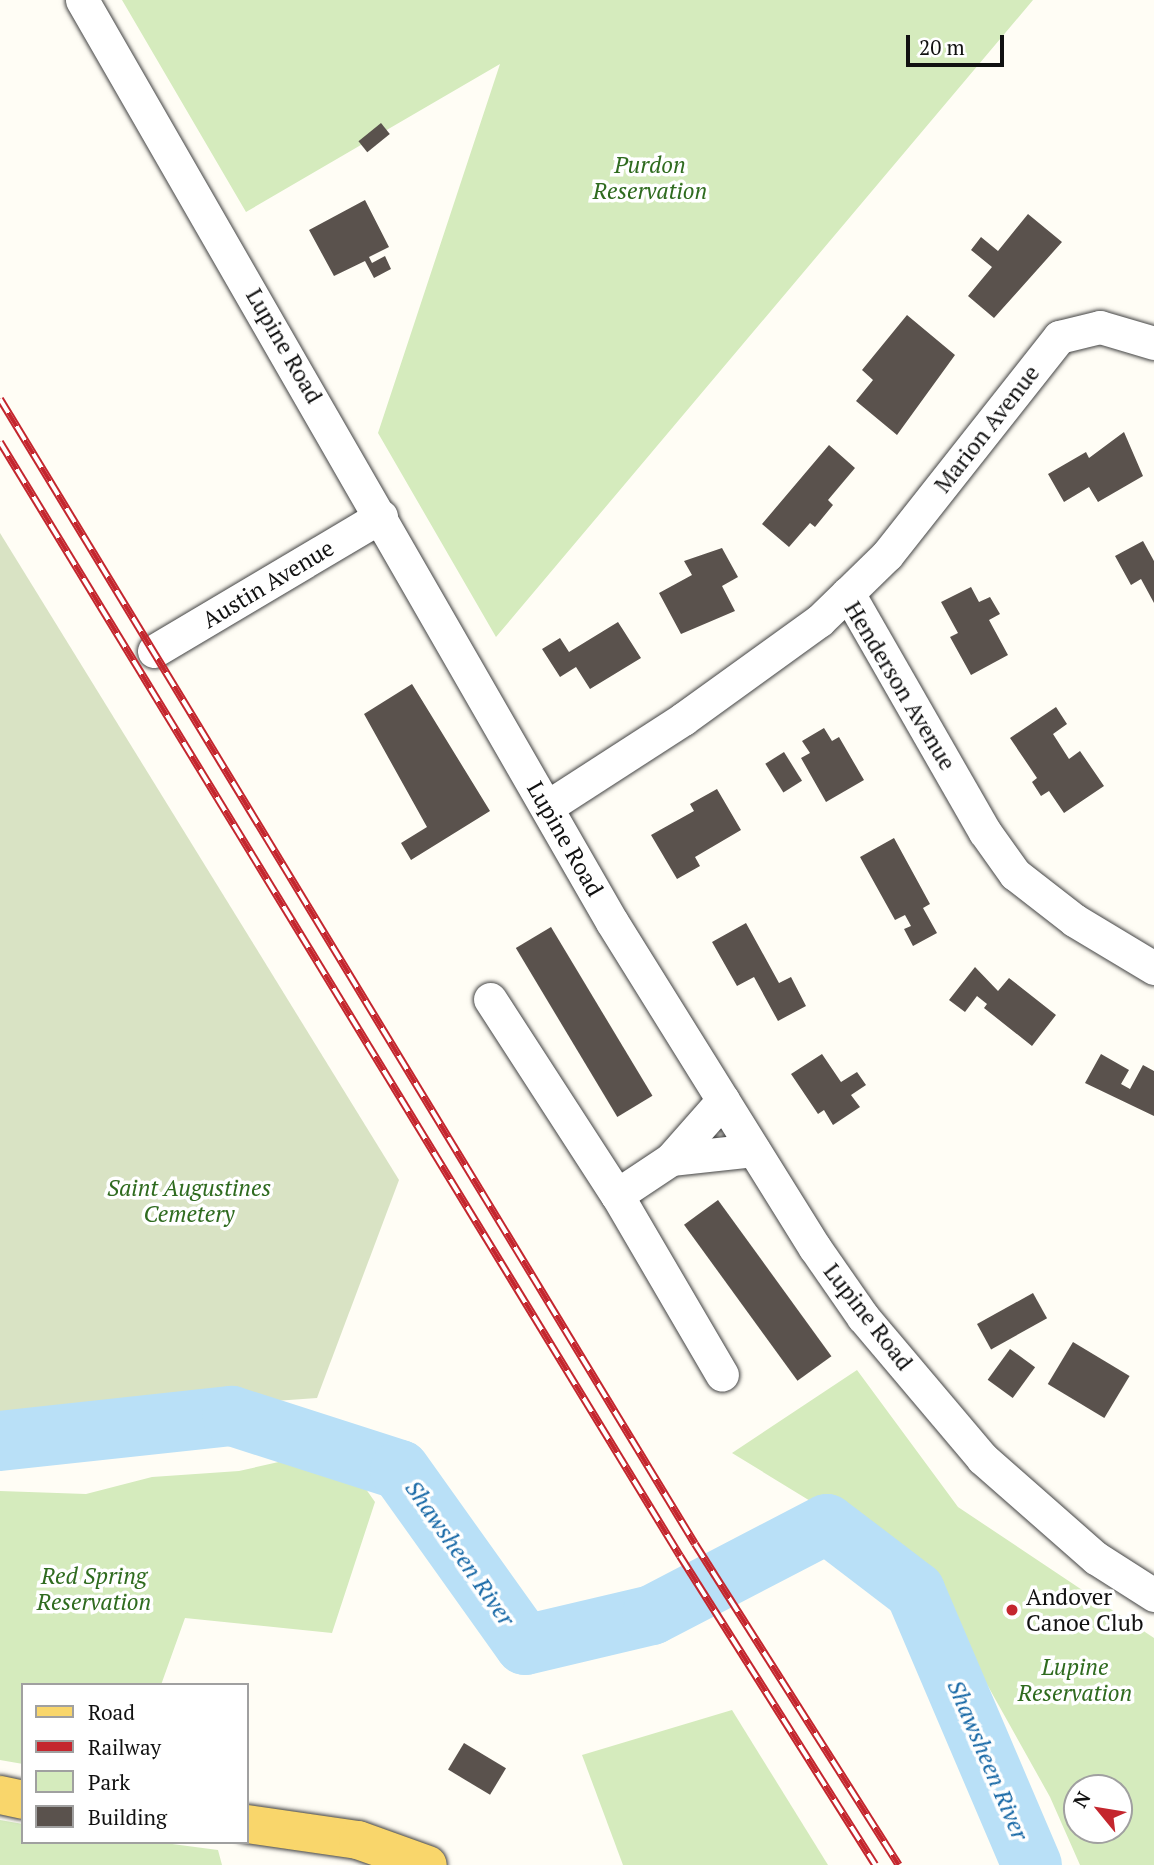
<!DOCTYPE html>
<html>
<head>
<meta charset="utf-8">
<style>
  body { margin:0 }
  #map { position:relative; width:1154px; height:1865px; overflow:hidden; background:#fffdf5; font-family:"PT Serif",serif }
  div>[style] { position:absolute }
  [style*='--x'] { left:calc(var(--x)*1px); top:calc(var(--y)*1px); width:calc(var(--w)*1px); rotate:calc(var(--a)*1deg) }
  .green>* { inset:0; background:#d5ebbd }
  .cemetery>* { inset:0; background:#d9e3c4 }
  .river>* { height:60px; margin:-30px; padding:0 30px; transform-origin:30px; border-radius:30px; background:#b9e0f7 }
  .building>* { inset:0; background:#5a524d; transform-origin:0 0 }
  .roads { filter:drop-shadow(0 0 2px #444) drop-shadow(0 0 2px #444) }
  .minor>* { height:33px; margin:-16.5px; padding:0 16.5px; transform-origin:16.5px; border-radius:16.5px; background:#fff }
  .major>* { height:38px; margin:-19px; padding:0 19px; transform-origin:19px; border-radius:19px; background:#f9d66b }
  .rail>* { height:8px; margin-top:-4px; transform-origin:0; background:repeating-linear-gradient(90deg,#fff 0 16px,#c4262e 0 32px); box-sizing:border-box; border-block:2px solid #c4262e }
  .dots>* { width:19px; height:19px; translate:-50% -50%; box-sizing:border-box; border:4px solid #fff; border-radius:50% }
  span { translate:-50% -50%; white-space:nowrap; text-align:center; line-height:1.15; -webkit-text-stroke:7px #fff; paint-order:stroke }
  .park-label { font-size:23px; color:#2f6b1f; font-style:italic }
  .street-label { font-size:23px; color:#111 }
  .poi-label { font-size:23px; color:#111 }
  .left { translate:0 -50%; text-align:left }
  .water-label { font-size:24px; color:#1768a6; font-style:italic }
  .legend { position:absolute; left:21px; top:1683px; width:228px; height:161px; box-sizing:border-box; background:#fff; border:2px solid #a0a0a0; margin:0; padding:9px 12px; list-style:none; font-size:21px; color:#111 }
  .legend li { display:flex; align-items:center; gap:14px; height:35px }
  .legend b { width:35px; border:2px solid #a0a0a0 }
  .north { position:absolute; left:1063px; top:1774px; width:70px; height:70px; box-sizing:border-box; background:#fff; border:2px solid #a0a0a0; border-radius:50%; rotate:300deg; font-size:19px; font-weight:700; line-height:28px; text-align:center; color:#111 }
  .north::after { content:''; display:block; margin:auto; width:24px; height:32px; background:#c4262e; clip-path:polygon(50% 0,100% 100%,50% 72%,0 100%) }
  .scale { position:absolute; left:906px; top:35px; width:98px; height:32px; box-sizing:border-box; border:4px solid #111; border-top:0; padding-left:9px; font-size:21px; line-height:24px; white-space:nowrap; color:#111; -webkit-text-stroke:5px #fff; paint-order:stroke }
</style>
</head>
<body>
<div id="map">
  <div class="green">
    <div style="clip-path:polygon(122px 0,1033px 0,496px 637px,378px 433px,500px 64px,246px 212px)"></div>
    <div style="clip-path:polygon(evenodd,857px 1370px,958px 1507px,1154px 1638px,1154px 1865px,1080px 1865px,1050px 1797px,923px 1570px,732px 1453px,857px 1370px,1119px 1788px,1119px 1830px,1077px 1830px,1077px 1788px,1119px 1788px)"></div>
    <div style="clip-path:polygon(292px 1459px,334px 1459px,349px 1465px,375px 1502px,332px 1633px,185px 1618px,161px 1685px,23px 1685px,23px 1764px,0 1760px,0 1491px,86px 1494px,152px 1477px,239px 1471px)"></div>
    <div style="clip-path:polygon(732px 1710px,828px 1865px,623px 1865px,582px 1755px)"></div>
    <div style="clip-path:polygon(0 1820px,23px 1824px,23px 1842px,157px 1842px,218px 1850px,222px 1865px,0 1865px)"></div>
  </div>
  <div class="cemetery">
    <div style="clip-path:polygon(0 533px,399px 1180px,317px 1398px,106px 1413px,0 1413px)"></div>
  </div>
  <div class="river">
    <div style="--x:0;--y:1441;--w:233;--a:-6.2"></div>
    <div style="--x:232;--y:1416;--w:176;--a:17.8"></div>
    <div style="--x:400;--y:1470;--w:215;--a:54.5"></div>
    <div style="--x:525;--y:1645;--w:130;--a:-13.3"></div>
    <div style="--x:652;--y:1615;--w:197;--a:-27.5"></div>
    <div style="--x:827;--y:1524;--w:111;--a:37.3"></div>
    <div style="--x:915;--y:1591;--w:298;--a:66.9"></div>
  </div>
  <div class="building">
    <div style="left:381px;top:123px;width:14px;height:29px;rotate:51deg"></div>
    <div style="clip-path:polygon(365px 200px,389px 247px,369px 257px,372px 263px,385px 256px,391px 269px,374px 278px,365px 261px,334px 276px,309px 230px)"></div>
    <div style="clip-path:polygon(1028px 214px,1062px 242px,994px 318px,968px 296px,992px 267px,971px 250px,981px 237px,998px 251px)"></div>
    <div style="clip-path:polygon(907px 315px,955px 355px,897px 435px,856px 401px,873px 380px,862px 370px)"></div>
    <div style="clip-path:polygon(1124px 432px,1143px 476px,1098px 502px,1089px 487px,1064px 502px,1048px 474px,1086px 452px,1089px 458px)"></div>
    <div style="clip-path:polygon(829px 445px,855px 468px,828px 500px,833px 505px,815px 527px,810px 523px,789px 547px,762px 524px)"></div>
    <div style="clip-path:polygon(1143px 541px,1154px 561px,1154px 603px,1141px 579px,1131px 585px,1115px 556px)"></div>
    <div style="clip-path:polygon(722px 548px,738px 577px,722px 586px,735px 611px,681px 634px,659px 593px,692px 575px,684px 561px)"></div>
    <div style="clip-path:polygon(971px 587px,979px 602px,990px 597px,1000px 614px,989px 620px,1008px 655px,971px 675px,950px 637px,958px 633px,941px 602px)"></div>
    <div style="clip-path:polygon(618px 622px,641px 658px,590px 689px,576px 667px,560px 677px,542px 649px,560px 638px,569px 652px)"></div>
    <div style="clip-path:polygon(412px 684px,490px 811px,411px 860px,401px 843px,427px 827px,364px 714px)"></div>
    <div style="clip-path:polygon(1056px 707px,1067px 724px,1053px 734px,1069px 759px,1080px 751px,1104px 786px,1064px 813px,1049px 791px,1041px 796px,1032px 782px,1037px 778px,1010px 738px)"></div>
    <div style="clip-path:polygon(824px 728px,832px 741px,839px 737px,864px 780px,826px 802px,801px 758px,810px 753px,802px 741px)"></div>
    <div style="left:784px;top:752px;width:34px;height:22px;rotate:58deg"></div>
    <div style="clip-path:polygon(717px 789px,741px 830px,695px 857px,700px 866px,677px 879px,651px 835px,694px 811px,690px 804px)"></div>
    <div style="clip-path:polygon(894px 838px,930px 904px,923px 908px,937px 933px,913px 946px,904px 929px,911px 926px,905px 915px,895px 920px,860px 857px)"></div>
    <div style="clip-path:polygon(746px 923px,779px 983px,791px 977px,806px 1006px,778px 1021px,754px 977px,737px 986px,712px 942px)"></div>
    <div style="left:551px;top:927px;width:197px;height:41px;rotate:59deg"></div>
    <div style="clip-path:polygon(975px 967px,998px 991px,1009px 978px,1056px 1015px,1032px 1046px,984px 1008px,987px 1004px,977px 996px,965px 1012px,949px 1000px)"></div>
    <div style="clip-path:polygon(822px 1054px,841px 1082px,857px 1072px,866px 1085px,851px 1095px,860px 1107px,833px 1125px,824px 1110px,818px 1114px,791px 1074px)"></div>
    <div style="clip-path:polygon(1101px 1054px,1129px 1070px,1121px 1084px,1130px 1089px,1143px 1065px,1154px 1071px,1154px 1116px,1085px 1083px)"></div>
    <div style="left:718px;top:1200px;width:193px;height:42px;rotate:54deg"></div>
    <div style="left:1033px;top:1293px;width:29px;height:64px;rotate:61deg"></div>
    <div style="left:1073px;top:1342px;width:66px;height:49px;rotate:31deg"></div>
    <div style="left:1010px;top:1349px;width:31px;height:38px;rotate:36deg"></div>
    <div style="left:464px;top:1743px;width:49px;height:31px;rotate:31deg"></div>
  </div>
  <div class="roads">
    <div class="minor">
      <div style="--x:82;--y:0;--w:1063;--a:60.11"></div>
      <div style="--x:612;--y:922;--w:384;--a:58.1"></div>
      <div style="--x:815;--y:1248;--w:84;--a:55.2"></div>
      <div style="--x:863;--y:1317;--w:185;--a:49.8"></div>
      <div style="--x:982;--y:1458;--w:152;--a:41.3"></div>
      <div style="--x:1096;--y:1558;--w:69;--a:32.5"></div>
      <div style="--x:848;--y:593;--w:54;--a:-44.3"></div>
      <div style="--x:887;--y:555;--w:278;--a:-51.7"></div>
      <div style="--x:1059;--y:337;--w:42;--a:-13.7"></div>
      <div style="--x:1100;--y:327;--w:56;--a:16.5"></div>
      <div style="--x:154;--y:651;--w:264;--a:-30.7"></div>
      <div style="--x:547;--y:807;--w:162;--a:-32.9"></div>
      <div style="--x:683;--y:719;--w:168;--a:-35.8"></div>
      <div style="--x:819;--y:621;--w:40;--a:-44"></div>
      <div style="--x:848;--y:593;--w:275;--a:60.2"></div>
      <div style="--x:985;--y:832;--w:52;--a:54.5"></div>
      <div style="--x:1015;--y:874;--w:75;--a:37.9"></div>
      <div style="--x:1074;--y:920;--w:93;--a:31"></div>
      <div style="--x:490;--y:999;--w:234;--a:57.1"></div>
      <div style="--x:617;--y:1195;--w:208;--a:59.7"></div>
      <div style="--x:723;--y:1100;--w:79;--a:131.4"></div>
      <div style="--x:671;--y:1159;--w:83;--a:-6.2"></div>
      <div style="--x:617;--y:1195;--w:65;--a:-33.7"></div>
    </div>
    <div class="major">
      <div style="--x:0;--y:1795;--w:24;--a:12"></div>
      <div style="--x:247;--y:1824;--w:112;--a:8.2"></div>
      <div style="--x:358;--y:1840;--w:74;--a:19.7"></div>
    </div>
  </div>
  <div class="rail">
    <div style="--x:0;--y:399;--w:1339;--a:58.74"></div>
    <div style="--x:695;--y:1544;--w:380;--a:57.6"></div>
    <div style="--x:0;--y:442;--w:1305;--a:58.6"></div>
    <div style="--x:680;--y:1556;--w:365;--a:57.7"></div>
  </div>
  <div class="dots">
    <div style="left:1012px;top:1610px;background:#c4262e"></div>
  </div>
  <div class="park-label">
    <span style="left:650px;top:178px">Purdon<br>Reservation</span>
    <span style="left:189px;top:1201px">Saint Augustines<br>Cemetery</span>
    <span style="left:94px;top:1589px">Red Spring<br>Reservation</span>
    <span style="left:1075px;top:1680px">Lupine<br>Reservation</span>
  </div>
  <div class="street-label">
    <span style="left:284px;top:346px;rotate:60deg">Lupine Road</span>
    <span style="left:987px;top:429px;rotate:-52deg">Marion Avenue</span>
    <span style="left:268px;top:584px;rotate:-31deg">Austin Avenue</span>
    <span style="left:900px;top:686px;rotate:59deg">Henderson Avenue</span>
    <span style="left:565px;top:839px;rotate:60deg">Lupine Road</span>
    <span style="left:868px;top:1317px;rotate:52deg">Lupine Road</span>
  </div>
  <div class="poi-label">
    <span class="left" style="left:1026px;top:1610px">Andover<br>Canoe Club</span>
  </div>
  <div class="water-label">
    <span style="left:460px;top:1553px;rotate:55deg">Shawsheen River</span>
    <span style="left:988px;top:1760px;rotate:67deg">Shawsheen River</span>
  </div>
  <ul class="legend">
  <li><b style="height:9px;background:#f9d66b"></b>Road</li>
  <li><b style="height:9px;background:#c4262e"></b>Railway</li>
  <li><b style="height:19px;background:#d5ebbd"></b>Park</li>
  <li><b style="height:19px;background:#5a524d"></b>Building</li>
  </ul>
  <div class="north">N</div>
  <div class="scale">20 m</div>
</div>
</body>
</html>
